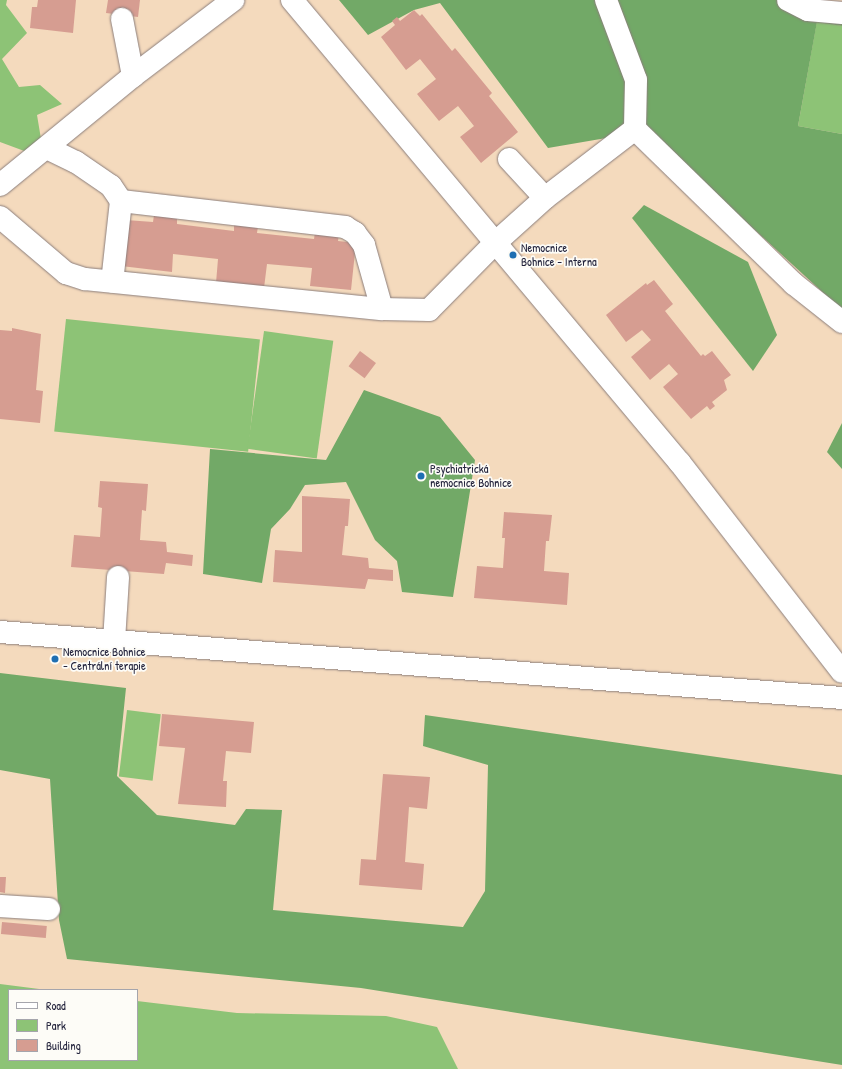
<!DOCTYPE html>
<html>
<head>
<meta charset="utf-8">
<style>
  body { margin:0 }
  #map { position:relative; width:842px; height:1069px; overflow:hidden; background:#f4dabd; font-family:"Patrick Hand",sans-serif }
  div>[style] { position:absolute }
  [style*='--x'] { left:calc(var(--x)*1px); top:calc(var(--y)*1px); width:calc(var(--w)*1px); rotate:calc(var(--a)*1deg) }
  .green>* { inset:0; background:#8dc376; transform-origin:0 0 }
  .forest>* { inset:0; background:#72a967 }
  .building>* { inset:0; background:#d69d91; transform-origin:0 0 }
  .roads { filter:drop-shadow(0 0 1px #8b7e7c) drop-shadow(0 0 1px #8b7e7c) }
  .minor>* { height:22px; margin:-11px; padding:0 11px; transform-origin:11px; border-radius:11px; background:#fff }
  .dots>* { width:11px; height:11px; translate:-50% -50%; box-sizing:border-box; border:2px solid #fdfcf7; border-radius:50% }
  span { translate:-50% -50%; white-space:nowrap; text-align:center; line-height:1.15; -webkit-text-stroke:3.5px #fdfcf7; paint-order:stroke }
  .poi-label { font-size:12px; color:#22223b }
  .left { translate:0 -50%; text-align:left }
  .legend { position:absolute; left:8px; top:989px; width:130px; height:72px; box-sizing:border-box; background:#fdfcf7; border:1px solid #a5a5ac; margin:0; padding:5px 7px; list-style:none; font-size:12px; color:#22223b }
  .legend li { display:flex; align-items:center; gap:8px; height:20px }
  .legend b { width:20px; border:1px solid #a5a5ac }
</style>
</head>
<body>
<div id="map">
  <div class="green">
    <div style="clip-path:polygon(0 0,7px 0,6px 5px,27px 33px,2px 59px,19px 87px,40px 85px,62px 104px,37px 115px,42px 145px,27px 152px,0 142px)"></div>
    <div style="clip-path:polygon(817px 21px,842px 26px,842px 134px,798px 126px)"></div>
    <div style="left:66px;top:319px;width:195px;height:113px;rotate:6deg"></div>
    <div style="left:264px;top:331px;width:70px;height:119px;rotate:8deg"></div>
    <div style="left:127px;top:710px;width:34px;height:67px;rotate:7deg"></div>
    <div style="clip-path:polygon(0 984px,47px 990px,9px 990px,9px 1060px,137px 1060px,137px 1001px,237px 1013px,386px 1016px,437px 1027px,458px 1069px,0 1069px)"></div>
  </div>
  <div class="forest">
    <div style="clip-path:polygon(339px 0,819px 0,842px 8px,842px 26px,817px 22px,798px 126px,842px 134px,842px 310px,647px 131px,548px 148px,440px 3px,414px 10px,368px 35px)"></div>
    <div style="clip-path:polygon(644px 205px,748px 262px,777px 335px,753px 371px,632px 218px)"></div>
    <div style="clip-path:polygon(364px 390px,440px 417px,475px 460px,453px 597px,402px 592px,397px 561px,375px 540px,346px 482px,305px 485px,290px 509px,271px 529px,262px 583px,203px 574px,210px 449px,326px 460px)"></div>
    <div style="clip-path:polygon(842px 423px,842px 469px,827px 452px)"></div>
    <div style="clip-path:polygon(0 673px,126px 688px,117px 776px,157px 815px,235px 825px,246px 809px,282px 810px,273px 910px,463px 927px,485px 891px,488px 765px,423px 746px,425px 715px,842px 775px,842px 1065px,361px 988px,67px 959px,59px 920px,50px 779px,0 770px)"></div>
  </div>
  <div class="building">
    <div style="clip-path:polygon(38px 0,76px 0,73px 33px,30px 28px,32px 7px,37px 7px)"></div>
    <div style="clip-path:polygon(108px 0,140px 0,138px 17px,106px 13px)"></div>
    <div style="clip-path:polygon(414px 10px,420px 16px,422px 14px,452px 51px,455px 48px,492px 93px,489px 96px,518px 132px,481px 163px,460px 137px,474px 126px,458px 106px,439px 121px,417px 94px,436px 79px,420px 59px,406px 70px,381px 37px,395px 25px,392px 21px,397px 17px,400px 21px)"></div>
    <div style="clip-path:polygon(154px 215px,177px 217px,177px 224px,234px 231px,234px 223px,258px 226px,257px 233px,314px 239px,315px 232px,339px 234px,338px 241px,356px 243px,351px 290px,310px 286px,312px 268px,267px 264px,264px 288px,216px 283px,218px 259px,173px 254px,172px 272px,121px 266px,126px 220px,153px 222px)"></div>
    <div style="clip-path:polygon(654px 280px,673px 304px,665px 311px,701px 356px,703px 354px,705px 356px,712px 351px,731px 375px,724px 380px,727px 390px,712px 402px,715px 406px,710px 410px,707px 406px,691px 419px,663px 387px,678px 374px,669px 364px,650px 380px,631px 357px,651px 340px,642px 330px,626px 342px,606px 315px,646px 283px,647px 285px)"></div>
    <div style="clip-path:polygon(12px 328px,41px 334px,36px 390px,43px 391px,40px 423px,0 419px,0 330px,12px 331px)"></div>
    <div style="left:360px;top:351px;width:20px;height:19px;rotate:37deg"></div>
    <div style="clip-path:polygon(100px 481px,148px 484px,146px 511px,142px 510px,140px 540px,166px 542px,167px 552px,193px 555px,192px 566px,166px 563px,164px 574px,71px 567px,74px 535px,100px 537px,102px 508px,98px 507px)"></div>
    <div style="clip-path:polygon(302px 496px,350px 499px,348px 526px,345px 526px,342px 555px,368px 558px,369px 568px,393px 570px,393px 581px,368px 579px,365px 589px,273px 582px,275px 550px,302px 552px)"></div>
    <div style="clip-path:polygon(504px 512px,552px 515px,549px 541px,546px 541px,544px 571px,569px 573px,567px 605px,474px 598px,477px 566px,503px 568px,505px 538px,502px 538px)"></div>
    <div style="clip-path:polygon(162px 714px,254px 722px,251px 753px,226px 751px,223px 781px,227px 781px,226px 807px,178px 804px,185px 748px,159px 746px)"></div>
    <div style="clip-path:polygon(383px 774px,430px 777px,427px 809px,409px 807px,405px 862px,424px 864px,422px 890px,359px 885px,361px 859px,376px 860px)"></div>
    <div style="clip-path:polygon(0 877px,6px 877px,5px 893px,0 892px)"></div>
    <div style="left:2px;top:922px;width:45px;height:12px;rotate:5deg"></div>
  </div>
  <div class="roads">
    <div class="minor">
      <div style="--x:292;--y:0;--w:604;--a:50.04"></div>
      <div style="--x:680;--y:463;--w:264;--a:52.2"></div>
      <div style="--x:606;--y:0;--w:85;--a:69.4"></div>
      <div style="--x:636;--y:80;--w:49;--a:91.2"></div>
      <div style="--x:635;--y:129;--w:222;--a:44.3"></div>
      <div style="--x:794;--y:284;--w:61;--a:38.4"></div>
      <div style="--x:788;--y:0;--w:22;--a:27"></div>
      <div style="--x:808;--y:10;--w:34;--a:5"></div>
      <div style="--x:122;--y:19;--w:58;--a:79.1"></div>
      <div style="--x:47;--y:148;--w:32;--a:26"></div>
      <div style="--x:76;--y:162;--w:42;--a:34.4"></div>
      <div style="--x:111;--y:186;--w:18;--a:56"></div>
      <div style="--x:121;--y:201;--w:81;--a:96.3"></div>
      <div style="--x:509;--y:159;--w:53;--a:47.3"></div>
      <div style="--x:0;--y:185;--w:172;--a:-39.3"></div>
      <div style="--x:133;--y:76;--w:126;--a:-37.2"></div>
      <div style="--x:121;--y:201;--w:226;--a:6.6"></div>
      <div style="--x:345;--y:227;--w:12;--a:31"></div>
      <div style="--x:355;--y:233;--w:15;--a:53"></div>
      <div style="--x:364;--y:245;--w:66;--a:74.3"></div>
      <div style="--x:0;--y:217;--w:87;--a:40.3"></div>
      <div style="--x:66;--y:273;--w:20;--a:18"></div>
      <div style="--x:85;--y:279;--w:299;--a:5.8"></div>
      <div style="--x:382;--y:309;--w:47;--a:1.2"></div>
      <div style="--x:429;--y:310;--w:93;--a:-45.4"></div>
      <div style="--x:494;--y:244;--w:69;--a:-42"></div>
      <div style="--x:545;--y:198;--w:113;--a:-37.5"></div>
      <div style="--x:0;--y:632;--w:845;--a:4.48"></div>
      <div style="--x:114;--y:641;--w:64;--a:-86.4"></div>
      <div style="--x:0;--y:906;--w:49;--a:3.5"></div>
    </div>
  </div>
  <div class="dots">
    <div style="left:513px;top:255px;background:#1f6fb2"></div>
    <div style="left:421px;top:476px;background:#1f6fb2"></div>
    <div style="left:55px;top:659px;background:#1f6fb2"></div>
  </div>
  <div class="poi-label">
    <span class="left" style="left:521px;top:255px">Nemocnice<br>Bohnice - Interna</span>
    <span class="left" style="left:430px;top:476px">Psychiatrická<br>nemocnice Bohnice</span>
    <span class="left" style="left:63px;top:659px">Nemocnice Bohnice<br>- Centrální terapie</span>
  </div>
  <ul class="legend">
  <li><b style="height:5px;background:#fff"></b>Road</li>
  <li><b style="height:11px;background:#8dc376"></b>Park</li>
  <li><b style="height:11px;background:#d69d91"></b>Building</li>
  </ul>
</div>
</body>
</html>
